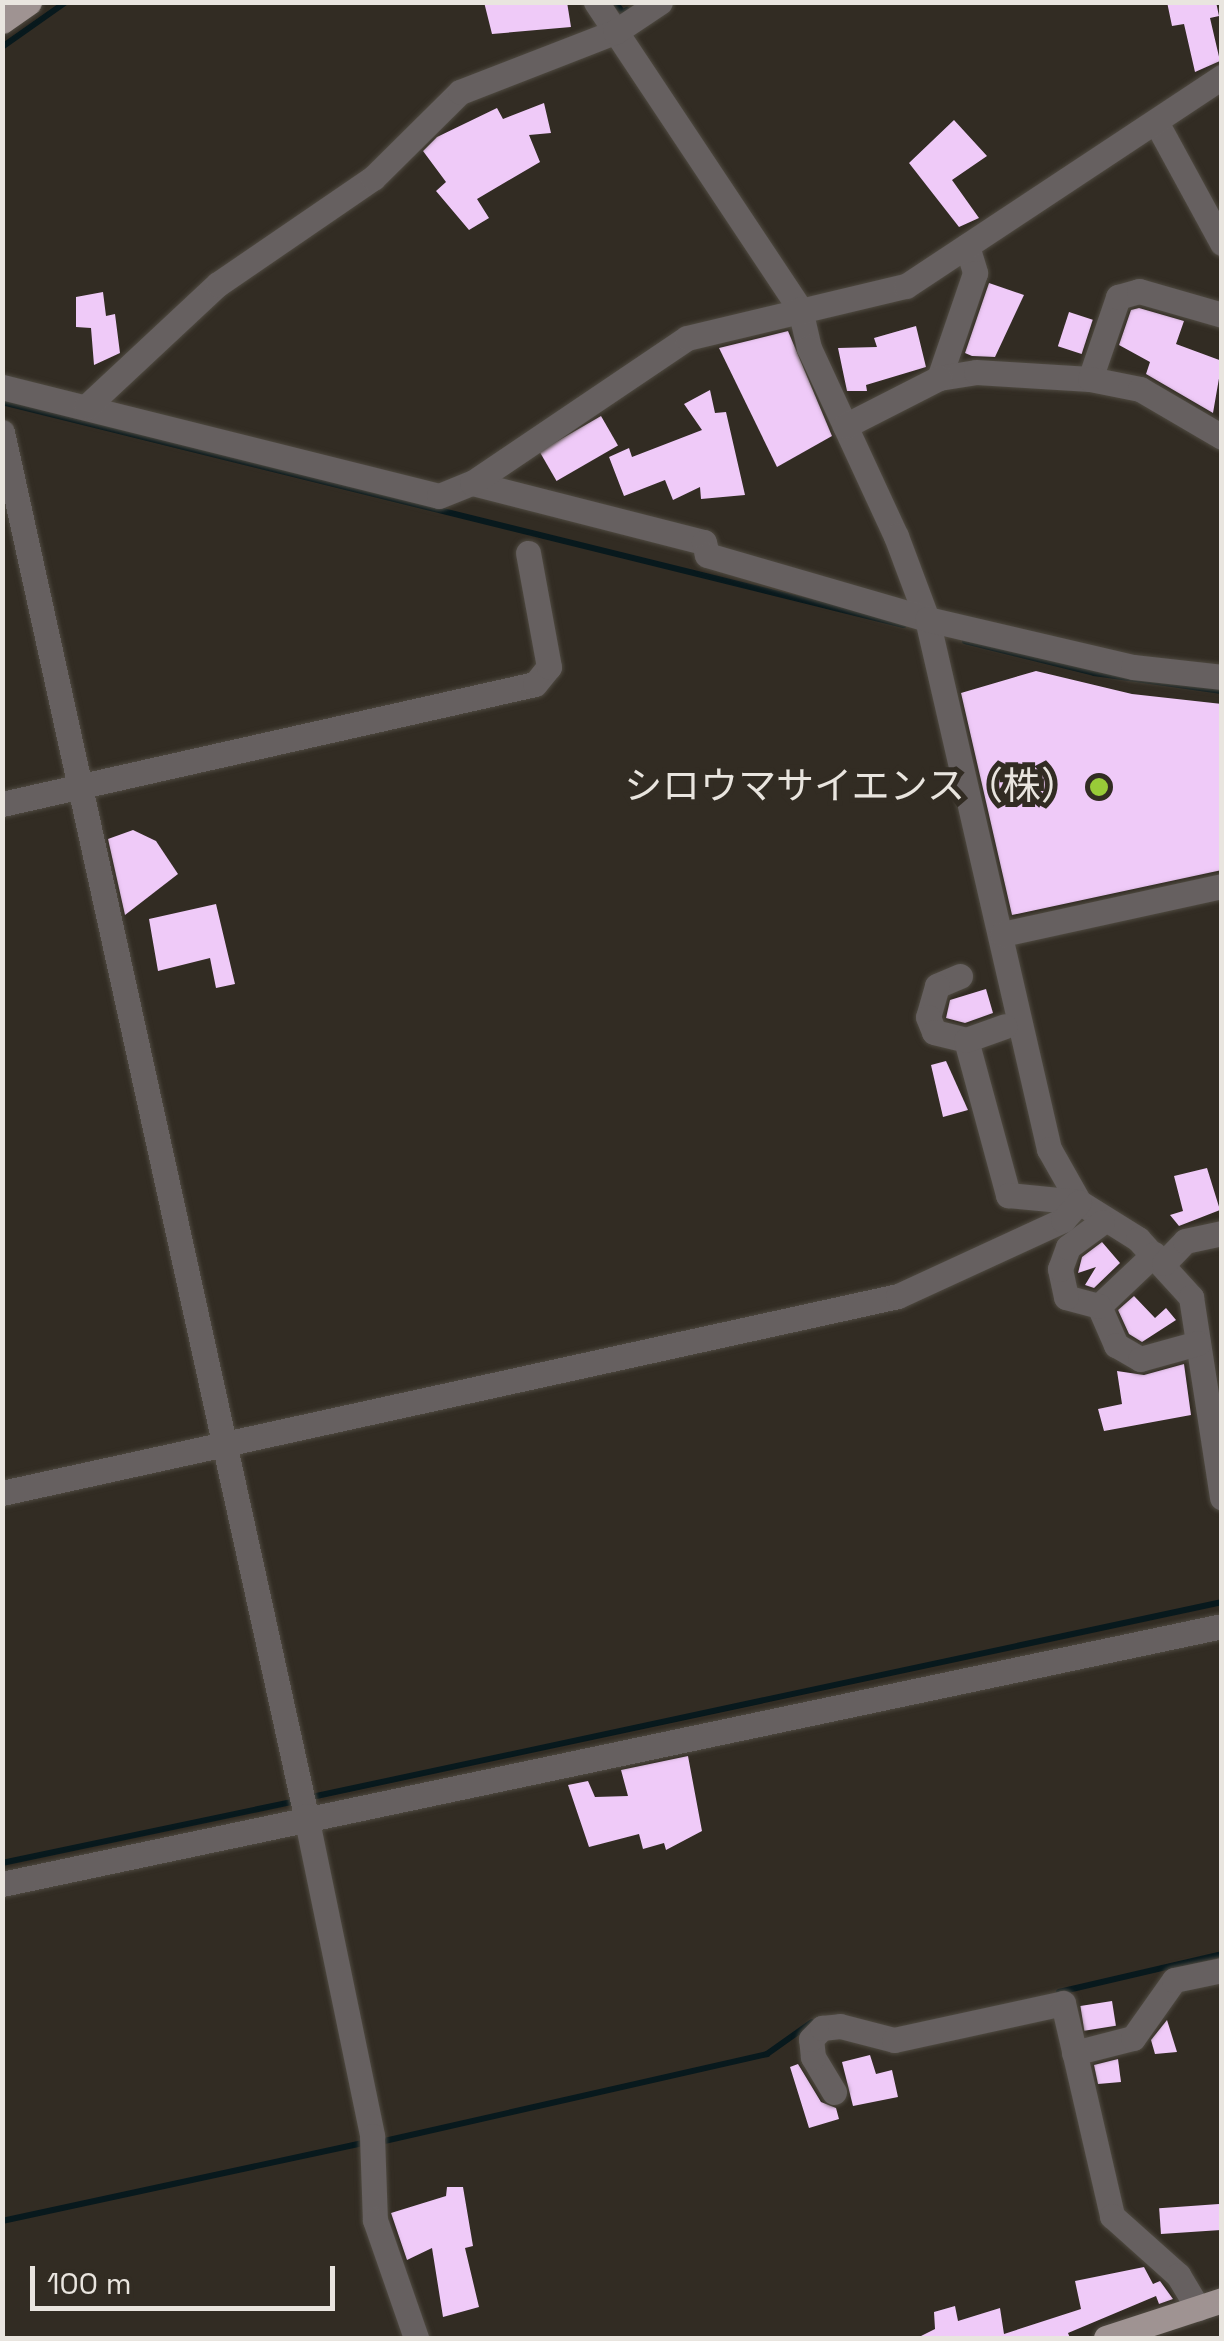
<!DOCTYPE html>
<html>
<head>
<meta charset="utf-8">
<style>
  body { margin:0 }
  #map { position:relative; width:1224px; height:2341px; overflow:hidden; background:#322c23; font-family:"Space Grotesk","Noto Sans JP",sans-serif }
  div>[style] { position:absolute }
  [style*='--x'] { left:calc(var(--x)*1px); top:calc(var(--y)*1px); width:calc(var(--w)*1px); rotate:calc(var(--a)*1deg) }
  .stream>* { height:6px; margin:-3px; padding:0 3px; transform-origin:3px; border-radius:3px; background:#08191d }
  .building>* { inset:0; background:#efcaf8; transform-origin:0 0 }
  .roads { filter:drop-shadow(0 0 2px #4f4a41) drop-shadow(0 0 2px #4f4a41) }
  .minor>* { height:25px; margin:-12.5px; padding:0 12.5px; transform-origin:12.5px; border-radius:12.5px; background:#666060 }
  .major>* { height:25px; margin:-12.5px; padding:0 12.5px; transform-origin:12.5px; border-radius:12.5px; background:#9f9392 }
  .dots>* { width:28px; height:28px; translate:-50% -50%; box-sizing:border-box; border:5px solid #322c23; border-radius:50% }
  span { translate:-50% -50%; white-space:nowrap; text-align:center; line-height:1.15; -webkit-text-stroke:10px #322c23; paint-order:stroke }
  .poi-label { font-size:38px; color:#e9e5df }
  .right { translate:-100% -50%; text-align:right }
  .frame { position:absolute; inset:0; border:5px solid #e9e5df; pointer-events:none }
  .scale { position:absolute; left:30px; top:2266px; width:305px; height:45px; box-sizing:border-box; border:5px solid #e9e5df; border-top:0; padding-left:12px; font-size:30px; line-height:35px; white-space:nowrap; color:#e9e5df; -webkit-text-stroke:8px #322c23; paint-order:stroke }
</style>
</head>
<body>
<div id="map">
  <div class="stream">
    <div style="--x:615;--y:2;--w:14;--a:54"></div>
    <div style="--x:623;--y:13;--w:5;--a:-37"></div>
    <div style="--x:2;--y:47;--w:78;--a:-35.1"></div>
    <div style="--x:2;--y:402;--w:929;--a:13.89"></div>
    <div style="--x:965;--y:641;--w:133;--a:13.9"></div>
    <div style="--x:1094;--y:673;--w:129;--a:8"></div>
    <div style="--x:307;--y:1798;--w:936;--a:-12.09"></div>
    <div style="--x:2;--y:1863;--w:299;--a:-11.9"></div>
    <div style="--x:1059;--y:1992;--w:167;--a:-13.1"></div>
    <div style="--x:380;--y:2142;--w:397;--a:-12.8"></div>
    <div style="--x:767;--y:2054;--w:55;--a:-35.4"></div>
    <div style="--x:2;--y:2221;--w:374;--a:-12.2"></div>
  </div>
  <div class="building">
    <div style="clip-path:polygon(484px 2px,567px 2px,571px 27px,492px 34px)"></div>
    <div style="clip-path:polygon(1167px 2px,1216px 2px,1219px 16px,1210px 18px,1220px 61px,1195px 72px,1184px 24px,1172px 26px)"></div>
    <div style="clip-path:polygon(544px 103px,551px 133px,529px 135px,540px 162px,477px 199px,489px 218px,469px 230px,436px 191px,446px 182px,423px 151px,437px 137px,497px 108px,503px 119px)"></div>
    <div style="clip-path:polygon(954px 120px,987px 156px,952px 180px,979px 218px,959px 227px,909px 163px)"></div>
    <div style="clip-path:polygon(989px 283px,1024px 295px,995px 357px,972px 356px,965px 353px)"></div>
    <div style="clip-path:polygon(103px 292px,106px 316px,115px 314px,120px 353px,94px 365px,91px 328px,76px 327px,76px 297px)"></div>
    <div style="clip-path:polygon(1139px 308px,1184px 321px,1176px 344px,1222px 361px,1213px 413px,1146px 374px,1150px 362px,1119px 345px,1131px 310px)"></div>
    <div style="left:1069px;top:312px;width:25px;height:36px;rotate:18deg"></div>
    <div style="clip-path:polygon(916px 326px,926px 367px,866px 385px,867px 391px,847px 391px,838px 348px,877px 347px,874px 338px)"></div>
    <div style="clip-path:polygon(788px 331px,832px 436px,777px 467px,719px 348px)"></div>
    <div style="clip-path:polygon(710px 390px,715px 413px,726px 412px,745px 495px,701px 499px,700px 487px,673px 500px,665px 480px,624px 496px,609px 457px,629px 448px,632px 457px,702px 430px,684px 404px)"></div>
    <div style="left:601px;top:416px;width:34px;height:71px;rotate:60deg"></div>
    <div style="clip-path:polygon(1036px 671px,1132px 694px,1222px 704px,1222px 870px,1012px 915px,961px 693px)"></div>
    <div style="clip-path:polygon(133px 830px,156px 841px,178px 874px,125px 915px,108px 839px)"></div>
    <div style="clip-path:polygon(216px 904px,235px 984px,216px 988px,210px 958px,158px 971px,149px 919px)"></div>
    <div style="clip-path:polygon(986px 989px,993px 1013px,965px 1023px,946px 1018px,950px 1000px)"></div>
    <div style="clip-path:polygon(946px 1061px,968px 1110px,943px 1117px,931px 1065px)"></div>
    <div style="clip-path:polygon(1207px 1168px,1220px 1210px,1179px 1226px,1170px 1215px,1183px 1211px,1174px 1176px)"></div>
    <div style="clip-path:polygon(1102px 1242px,1120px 1263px,1094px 1288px,1085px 1285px,1096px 1267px,1078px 1273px,1082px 1257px)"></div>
    <div style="clip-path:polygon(1134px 1296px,1155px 1318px,1166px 1308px,1176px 1320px,1142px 1342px,1129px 1334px,1118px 1310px)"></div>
    <div style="clip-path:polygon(1184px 1364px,1191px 1415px,1104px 1431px,1098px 1409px,1122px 1404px,1117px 1371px,1144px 1375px)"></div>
    <div style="clip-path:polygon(688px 1756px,702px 1831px,666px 1850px,664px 1843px,643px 1849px,639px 1834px,589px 1847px,568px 1785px,588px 1781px,595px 1797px,628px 1796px,621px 1770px)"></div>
    <div style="left:1112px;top:2001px;width:25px;height:32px;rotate:81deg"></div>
    <div style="clip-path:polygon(1167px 2020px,1177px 2052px,1155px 2054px,1151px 2040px)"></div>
    <div style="clip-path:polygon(870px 2055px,876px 2074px,892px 2070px,898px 2097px,853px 2106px,842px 2062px)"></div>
    <div style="clip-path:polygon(1118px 2059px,1121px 2082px,1098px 2084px,1094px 2065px)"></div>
    <div style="clip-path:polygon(798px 2064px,821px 2102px,836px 2108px,839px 2119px,809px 2128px,790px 2067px)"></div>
    <div style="clip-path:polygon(447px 2187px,463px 2187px,473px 2246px,465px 2248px,479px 2307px,443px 2317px,432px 2248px,407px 2260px,391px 2213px,446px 2196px)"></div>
    <div style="left:1219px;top:2204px;width:26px;height:60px;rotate:86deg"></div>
    <div style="clip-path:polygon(1144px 2267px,1153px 2284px,1160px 2281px,1173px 2299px,1159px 2304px,1156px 2296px,1068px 2333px,1070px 2338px,917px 2338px,935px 2329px,934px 2312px,955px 2306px,958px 2321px,1000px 2308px,1004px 2334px,1081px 2309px,1075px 2281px)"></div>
  </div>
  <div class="roads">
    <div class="minor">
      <div style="--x:596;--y:2;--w:369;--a:56.4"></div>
      <div style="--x:800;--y:309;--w:40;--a:77"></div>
      <div style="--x:809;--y:348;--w:207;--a:65.2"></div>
      <div style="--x:896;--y:536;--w:89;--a:69.5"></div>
      <div style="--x:927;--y:619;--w:544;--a:77.04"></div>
      <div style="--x:1049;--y:1149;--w:61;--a:60.5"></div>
      <div style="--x:1079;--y:1202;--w:70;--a:32.1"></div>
      <div style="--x:1138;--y:1239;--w:79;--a:47.6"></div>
      <div style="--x:1191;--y:1297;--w:203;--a:81.2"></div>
      <div style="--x:1156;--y:122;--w:138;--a:61.4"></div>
      <div style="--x:967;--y:246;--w:28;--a:73"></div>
      <div style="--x:975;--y:273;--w:111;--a:108.9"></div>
      <div style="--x:939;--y:378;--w:37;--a:-9"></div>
      <div style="--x:976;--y:372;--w:114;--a:3.5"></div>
      <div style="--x:1090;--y:379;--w:87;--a:-71.1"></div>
      <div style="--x:1118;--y:297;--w:22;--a:-16"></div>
      <div style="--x:1139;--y:291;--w:86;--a:16.1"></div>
      <div style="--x:1090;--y:379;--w:51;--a:11.3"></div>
      <div style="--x:1140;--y:389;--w:95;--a:30.3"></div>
      <div style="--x:2;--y:387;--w:450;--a:14"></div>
      <div style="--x:439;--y:496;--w:35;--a:-22"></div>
      <div style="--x:472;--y:483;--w:239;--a:14.3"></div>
      <div style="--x:704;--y:542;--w:13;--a:77"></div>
      <div style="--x:707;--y:555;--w:229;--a:16.2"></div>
      <div style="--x:927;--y:619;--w:212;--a:13.1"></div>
      <div style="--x:1133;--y:667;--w:90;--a:6.4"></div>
      <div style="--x:86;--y:407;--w:180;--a:-43"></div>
      <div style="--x:218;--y:284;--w:188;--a:-34.4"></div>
      <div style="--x:373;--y:178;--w:122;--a:-44.7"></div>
      <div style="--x:460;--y:92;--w:166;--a:-21.2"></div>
      <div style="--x:615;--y:32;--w:54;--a:-33.7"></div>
      <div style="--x:845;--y:426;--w:106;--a:-27.1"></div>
      <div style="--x:2;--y:432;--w:1417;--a:77.61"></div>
      <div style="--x:306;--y:1816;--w:327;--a:78.3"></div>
      <div style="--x:372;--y:2136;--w:84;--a:88"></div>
      <div style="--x:375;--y:2220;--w:125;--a:70.8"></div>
      <div style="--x:472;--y:483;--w:259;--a:-34"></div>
      <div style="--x:687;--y:338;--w:225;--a:-13.4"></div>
      <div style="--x:906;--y:286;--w:379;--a:-33.5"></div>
      <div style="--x:2;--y:804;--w:546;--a:-12.69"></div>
      <div style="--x:535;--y:684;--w:22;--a:-51"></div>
      <div style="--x:549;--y:667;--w:116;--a:-100.4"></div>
      <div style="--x:1002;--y:934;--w:225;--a:-12.3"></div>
      <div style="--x:960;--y:976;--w:25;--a:157"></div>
      <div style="--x:937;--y:986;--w:32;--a:106"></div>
      <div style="--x:928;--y:1017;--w:16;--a:68"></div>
      <div style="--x:934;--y:1032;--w:33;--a:14"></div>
      <div style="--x:966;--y:1040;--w:161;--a:74.8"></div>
      <div style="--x:1008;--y:1195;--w:71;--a:5.6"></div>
      <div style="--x:966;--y:1040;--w:41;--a:-19.7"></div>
      <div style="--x:1154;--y:1254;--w:76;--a:136.6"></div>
      <div style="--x:1099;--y:1306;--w:43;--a:66.4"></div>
      <div style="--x:1116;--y:1345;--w:28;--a:30"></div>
      <div style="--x:1140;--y:1359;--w:60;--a:-15.4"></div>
      <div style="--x:1164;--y:1263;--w:30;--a:-46"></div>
      <div style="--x:1185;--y:1241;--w:38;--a:-12"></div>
      <div style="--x:1099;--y:1306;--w:34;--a:-165"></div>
      <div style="--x:1066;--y:1297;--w:29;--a:-102"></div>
      <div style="--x:1060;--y:1269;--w:23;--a:-70"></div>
      <div style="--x:1068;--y:1247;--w:42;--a:-36.3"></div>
      <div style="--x:2;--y:1493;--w:917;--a:-12.4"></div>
      <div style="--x:898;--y:1296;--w:182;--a:-24.7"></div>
      <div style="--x:1063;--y:1220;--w:24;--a:-48"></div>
      <div style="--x:2;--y:1884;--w:1247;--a:-11.94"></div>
      <div style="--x:1074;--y:2053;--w:61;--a:-14.3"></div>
      <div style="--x:1133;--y:2038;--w:71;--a:-54.7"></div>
      <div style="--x:1174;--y:1980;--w:49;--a:-11.8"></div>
      <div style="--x:834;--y:2092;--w:41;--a:-121"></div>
      <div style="--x:813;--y:2057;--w:18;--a:-96"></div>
      <div style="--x:811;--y:2039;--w:16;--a:-45"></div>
      <div style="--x:822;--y:2028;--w:18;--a:-6"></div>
      <div style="--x:840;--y:2026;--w:56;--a:14.5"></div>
      <div style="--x:894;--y:2040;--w:173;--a:-12.3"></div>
      <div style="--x:1063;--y:2003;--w:219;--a:77"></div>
      <div style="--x:1112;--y:2216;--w:89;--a:41.8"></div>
      <div style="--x:1178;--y:2275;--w:39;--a:59"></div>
    </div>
    <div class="major">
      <div style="--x:2;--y:21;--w:33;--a:-35"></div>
      <div style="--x:1106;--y:2338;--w:122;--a:-18.1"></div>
    </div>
  </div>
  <div class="dots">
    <div style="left:1099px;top:787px;background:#98cb38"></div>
  </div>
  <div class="poi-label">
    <span class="right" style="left:1079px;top:787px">シロウマサイエンス（株）</span>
  </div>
  <div class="frame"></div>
  <div class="scale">100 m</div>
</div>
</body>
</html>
